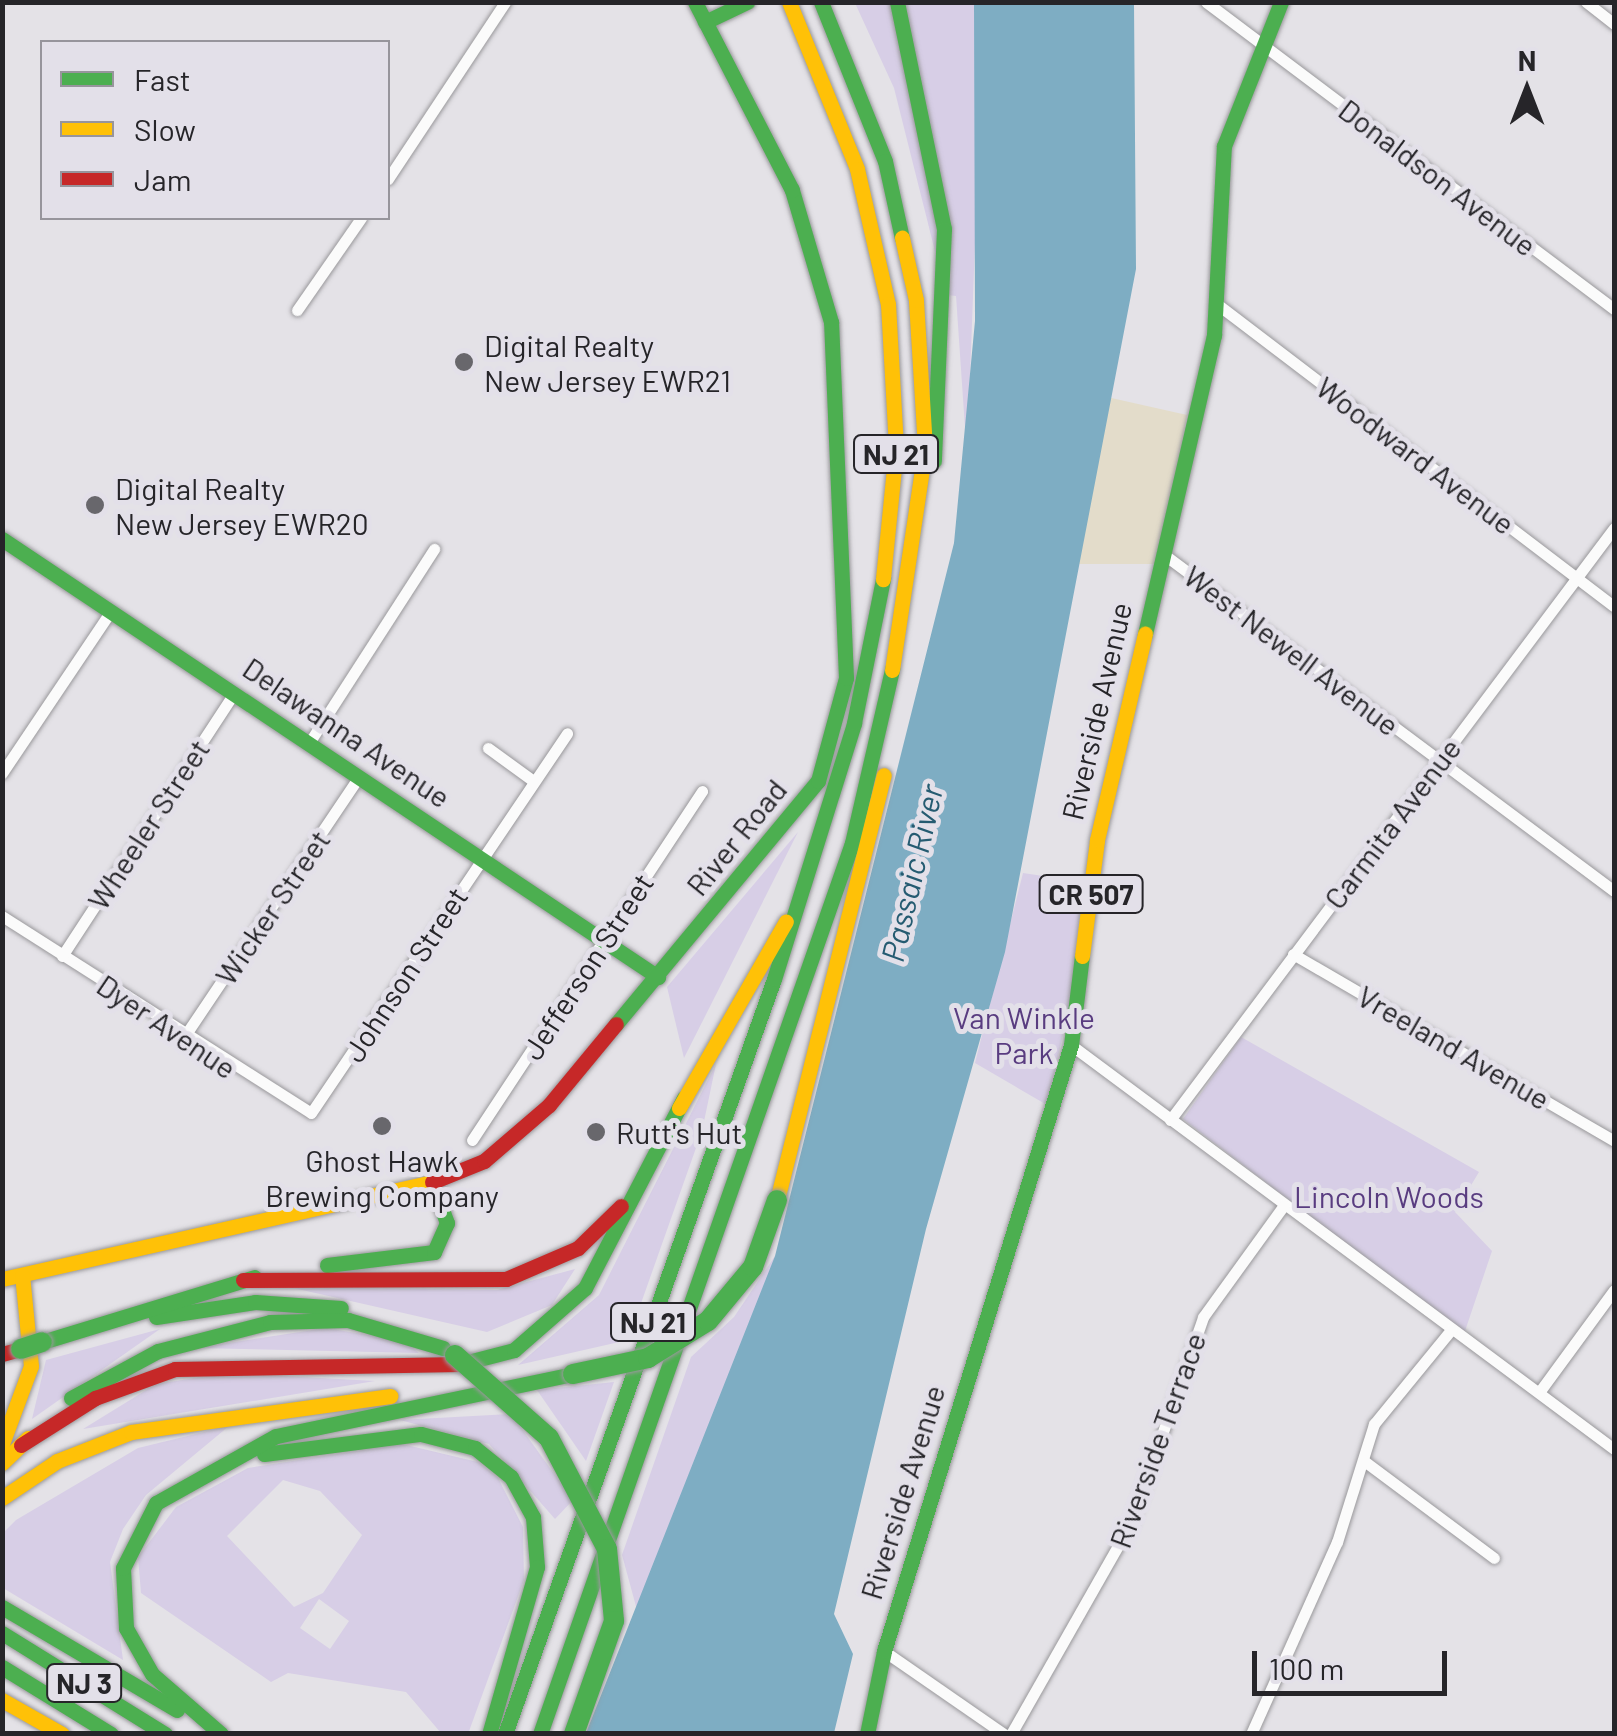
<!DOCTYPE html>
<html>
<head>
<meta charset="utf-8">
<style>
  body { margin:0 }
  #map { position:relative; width:1617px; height:1736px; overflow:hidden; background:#e4e2e7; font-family:Barlow,sans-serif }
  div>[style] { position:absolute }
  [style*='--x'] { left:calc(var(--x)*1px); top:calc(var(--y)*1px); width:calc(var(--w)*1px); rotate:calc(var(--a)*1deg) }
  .green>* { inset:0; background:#d7cee6 }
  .sand>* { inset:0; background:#e3dcca }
  .water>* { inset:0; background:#7eadc3 }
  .roads { filter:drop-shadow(0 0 2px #99989b) drop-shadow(0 0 2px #99989b) }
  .street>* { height:11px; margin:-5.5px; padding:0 5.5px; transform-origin:5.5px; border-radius:5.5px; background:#fbfbfb }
  .fast>* { height:15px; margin:-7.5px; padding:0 7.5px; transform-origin:7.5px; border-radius:7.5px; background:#4caf50 }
  .slow>* { height:15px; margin:-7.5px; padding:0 7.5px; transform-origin:7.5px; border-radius:7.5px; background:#ffc107 }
  .jam>* { height:15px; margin:-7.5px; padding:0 7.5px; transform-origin:7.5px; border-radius:7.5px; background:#c62828 }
  .bridges { filter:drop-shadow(0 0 2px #99989b) drop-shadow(0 0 2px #99989b) }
  .fast-bridge>* { height:20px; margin:-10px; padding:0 10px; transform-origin:10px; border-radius:10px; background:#4caf50 }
  .dots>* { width:28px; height:28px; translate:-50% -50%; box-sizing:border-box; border:5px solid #e3e0e9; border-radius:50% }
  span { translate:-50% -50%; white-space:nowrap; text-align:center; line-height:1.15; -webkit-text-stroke:10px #e3e0e9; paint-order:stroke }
  .shield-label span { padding:2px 8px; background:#e3e0e9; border:2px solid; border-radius:8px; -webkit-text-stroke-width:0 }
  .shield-label { font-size:28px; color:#262529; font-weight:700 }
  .street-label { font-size:30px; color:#262529 }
  .poi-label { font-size:30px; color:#262529 }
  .left { translate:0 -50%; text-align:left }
  .park-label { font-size:30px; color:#593c80 }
  .water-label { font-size:32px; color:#255b71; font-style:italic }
  .frame { position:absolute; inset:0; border:5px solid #262529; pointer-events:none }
  .legend { position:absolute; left:40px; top:40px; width:350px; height:180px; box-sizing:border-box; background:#e3e0e9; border:2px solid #97959c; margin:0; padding:12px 18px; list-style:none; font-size:30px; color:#262529 }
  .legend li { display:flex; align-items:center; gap:20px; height:50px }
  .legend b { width:50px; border:2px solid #97959c }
  .north { position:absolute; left:1477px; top:40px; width:100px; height:100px; -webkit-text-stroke:8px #e3e0e9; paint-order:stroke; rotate:0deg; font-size:28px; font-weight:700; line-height:40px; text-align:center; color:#262529 }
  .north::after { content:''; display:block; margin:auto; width:35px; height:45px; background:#262529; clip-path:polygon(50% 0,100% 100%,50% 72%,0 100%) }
  .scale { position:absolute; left:1252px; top:1651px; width:195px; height:45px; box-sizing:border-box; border:5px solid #262529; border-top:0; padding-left:12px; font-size:30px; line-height:35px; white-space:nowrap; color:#262529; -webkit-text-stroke:8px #e3e0e9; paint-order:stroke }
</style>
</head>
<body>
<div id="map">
  <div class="green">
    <div style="clip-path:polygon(855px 3px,984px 3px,967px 457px,956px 296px,946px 295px,894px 88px)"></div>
    <div style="clip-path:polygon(798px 832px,684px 1058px,667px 987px)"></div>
    <div style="clip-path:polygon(1023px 873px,1083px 882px,1071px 999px,1047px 1105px,975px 1063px)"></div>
    <div style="clip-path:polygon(1241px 1037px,1479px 1172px,1455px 1212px,1492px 1251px,1464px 1334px,1183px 1119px)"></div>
    <div style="clip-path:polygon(716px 1064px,702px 1131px,628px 1340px,518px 1365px,599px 1295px)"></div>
    <div style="clip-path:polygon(775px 1256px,750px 1338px,637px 1610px,622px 1555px,691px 1357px,734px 1317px)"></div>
    <div style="clip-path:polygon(575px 1269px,552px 1305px,487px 1332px,289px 1287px,497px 1290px)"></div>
    <div style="clip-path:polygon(326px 1328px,404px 1341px,419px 1353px,196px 1348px)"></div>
    <div style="clip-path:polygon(160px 1329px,32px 1419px,46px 1360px)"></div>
    <div style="clip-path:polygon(228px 1373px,375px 1381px,83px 1429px,156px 1384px)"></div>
    <div style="clip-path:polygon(614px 1382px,586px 1461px,537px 1390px)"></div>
    <div style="clip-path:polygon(511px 1414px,573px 1500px,555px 1519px,489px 1444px,400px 1420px)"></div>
    <div style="clip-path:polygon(229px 1426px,146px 1495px,123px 1529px,110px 1562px,123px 1660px,3px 1588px,3px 1533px,16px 1520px,138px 1448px)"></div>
    <div style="clip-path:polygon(evenodd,402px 1444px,478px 1462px,498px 1478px,523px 1527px,524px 1580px,468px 1734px,441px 1733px,406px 1692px,288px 1673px,271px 1682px,141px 1593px,138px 1557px,176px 1507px,248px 1468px,402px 1444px,283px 1480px,320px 1491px,362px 1535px,323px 1593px,294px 1607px,227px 1536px,283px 1480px,402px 1444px,319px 1599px,349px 1621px,330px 1649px,300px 1628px,319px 1599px)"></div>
  </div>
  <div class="sand">
    <div style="clip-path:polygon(1098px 395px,1187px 415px,1160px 564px,1065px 564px)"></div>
  </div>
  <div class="water">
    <div style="clip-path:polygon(974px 3px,1134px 3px,1136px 269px,1005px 952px,926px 1229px,834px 1614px,853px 1654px,834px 1733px,586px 1733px,775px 1256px,954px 543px,975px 321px)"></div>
  </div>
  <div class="roads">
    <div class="street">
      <div style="--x:1206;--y:2;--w:511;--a:36.96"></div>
      <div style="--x:1586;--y:2;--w:36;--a:38"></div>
      <div style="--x:388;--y:179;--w:212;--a:-56.5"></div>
      <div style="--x:1217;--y:304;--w:499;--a:37.3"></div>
      <div style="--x:297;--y:310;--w:112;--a:-55.2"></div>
      <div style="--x:1162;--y:553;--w:564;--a:36.79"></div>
      <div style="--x:309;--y:743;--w:231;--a:-57.2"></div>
      <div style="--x:488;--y:748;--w:54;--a:36"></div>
      <div style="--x:2;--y:773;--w:195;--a:-56.1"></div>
      <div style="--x:2;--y:916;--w:366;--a:32.5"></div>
      <div style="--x:311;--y:1113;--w:458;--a:-56"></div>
      <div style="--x:1293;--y:954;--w:371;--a:30.2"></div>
      <div style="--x:62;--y:956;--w:314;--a:-56.8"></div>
      <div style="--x:184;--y:1037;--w:313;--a:-56.1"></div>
      <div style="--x:1071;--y:1045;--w:677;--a:36.65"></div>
      <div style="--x:1170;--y:1120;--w:740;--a:-53.13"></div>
      <div style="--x:472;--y:1140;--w:418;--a:-56.6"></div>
      <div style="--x:1540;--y:1391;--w:125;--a:-53.8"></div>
      <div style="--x:1364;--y:1461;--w:162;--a:36.7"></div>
      <div style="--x:884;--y:1651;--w:146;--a:34.7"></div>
      <div style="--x:1011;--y:1734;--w:243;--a:-60.4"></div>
      <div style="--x:1131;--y:1523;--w:218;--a:-70.7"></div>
      <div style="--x:1203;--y:1317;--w:138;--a:-54.1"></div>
      <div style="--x:1251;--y:1734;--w:210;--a:-65.9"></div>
      <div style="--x:1337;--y:1542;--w:124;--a:-72.6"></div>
      <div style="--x:1374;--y:1424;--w:122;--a:-50.7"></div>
    </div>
    <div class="fast">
      <div style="--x:821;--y:2;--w:171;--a:68.1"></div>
      <div style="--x:885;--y:161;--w:79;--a:77.6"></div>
      <div style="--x:897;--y:2;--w:232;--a:78.3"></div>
      <div style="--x:944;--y:229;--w:232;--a:92.5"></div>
      <div style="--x:705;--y:22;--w:47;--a:-25.5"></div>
      <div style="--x:2;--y:539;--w:789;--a:33.73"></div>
      <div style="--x:1145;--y:634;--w:307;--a:-77"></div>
      <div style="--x:1214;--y:335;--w:189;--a:-87"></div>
      <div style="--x:1224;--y:146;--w:155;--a:-68.4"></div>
      <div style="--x:616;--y:1024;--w:316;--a:-50.3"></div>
      <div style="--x:818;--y:781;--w:107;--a:-74.8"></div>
      <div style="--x:846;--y:678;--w:356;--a:-92.4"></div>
      <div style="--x:831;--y:322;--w:138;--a:-106.5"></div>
      <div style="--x:792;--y:190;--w:212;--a:-117.3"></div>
      <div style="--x:327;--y:1265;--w:108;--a:-6.9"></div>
      <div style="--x:434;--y:1252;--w:32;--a:-66"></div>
      <div style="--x:447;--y:1223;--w:40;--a:-110.2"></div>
      <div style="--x:156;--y:1317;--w:100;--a:-8.6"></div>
      <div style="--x:255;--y:1302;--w:86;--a:4"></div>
      <div style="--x:42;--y:1342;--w:222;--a:-17"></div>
      <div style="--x:460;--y:1364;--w:56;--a:-14.5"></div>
      <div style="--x:514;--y:1350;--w:94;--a:-41.1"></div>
      <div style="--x:585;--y:1288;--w:214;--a:-62.5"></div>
      <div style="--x:71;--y:1398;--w:99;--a:-28.4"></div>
      <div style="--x:158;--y:1351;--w:116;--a:-14.5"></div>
      <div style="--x:270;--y:1322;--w:78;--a:-1.5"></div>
      <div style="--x:348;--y:1320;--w:99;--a:16.4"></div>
      <div style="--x:264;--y:1454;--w:158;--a:-7.3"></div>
      <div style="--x:421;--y:1434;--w:56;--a:14.5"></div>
      <div style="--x:475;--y:1448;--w:46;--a:38.9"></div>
      <div style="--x:511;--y:1477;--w:46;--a:61.2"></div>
      <div style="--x:533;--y:1517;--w:50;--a:85.4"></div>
      <div style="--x:537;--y:1567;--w:174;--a:106"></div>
      <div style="--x:2;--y:1607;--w:203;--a:30.5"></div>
      <div style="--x:2;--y:1633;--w:192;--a:31.8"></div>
      <div style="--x:2;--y:1667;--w:128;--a:31.6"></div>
      <div style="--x:221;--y:1734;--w:91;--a:-139"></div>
      <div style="--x:152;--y:1674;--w:53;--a:-119.5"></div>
      <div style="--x:126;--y:1628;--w:60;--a:-92.9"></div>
      <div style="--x:123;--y:1568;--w:73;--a:-63.1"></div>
      <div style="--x:156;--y:1503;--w:137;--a:-29.2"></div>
      <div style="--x:276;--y:1436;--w:303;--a:-11.8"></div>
      <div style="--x:505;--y:1734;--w:801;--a:-70.39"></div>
      <div style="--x:774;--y:979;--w:268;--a:-72.6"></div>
      <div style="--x:854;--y:723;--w:147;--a:-78.6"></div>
      <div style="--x:540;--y:1734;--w:944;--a:-70.7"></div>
      <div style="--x:852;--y:843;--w:178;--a:-77"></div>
      <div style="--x:867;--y:1734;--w:85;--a:-78.4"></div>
      <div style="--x:884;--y:1651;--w:634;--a:-72.85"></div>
      <div style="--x:1071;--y:1045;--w:90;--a:-83"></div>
    </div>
    <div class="slow">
      <div style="--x:789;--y:2;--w:180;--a:67.8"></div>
      <div style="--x:857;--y:169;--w:139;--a:77.1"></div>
      <div style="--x:888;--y:304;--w:144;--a:86.8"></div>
      <div style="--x:896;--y:448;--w:132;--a:95.7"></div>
      <div style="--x:892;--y:670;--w:224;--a:-81.5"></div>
      <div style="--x:925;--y:448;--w:148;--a:-93.5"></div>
      <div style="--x:916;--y:300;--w:64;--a:-102.7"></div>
      <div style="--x:1082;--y:956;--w:117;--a:-82.6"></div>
      <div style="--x:1097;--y:840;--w:212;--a:-76.9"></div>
      <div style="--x:679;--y:1108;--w:215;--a:-60.2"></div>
      <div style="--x:777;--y:1200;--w:438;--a:-75.9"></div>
      <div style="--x:2;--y:1279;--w:441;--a:-12.7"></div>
      <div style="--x:2;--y:1444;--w:83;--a:-69.6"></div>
      <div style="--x:31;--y:1366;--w:91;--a:-95.6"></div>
      <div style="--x:2;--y:1463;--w:36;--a:-44"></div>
      <div style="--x:2;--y:1498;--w:66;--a:-33.9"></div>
      <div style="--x:57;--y:1461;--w:79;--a:-21.4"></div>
      <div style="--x:131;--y:1432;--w:262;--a:-7.9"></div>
      <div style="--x:2;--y:1700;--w:69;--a:29.5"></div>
    </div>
    <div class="jam">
      <div style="--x:432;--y:1182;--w:56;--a:-22"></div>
      <div style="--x:484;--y:1161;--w:86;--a:-40.7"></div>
      <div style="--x:549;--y:1105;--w:105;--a:-50.4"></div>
      <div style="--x:243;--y:1280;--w:263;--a:-0.2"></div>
      <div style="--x:506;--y:1279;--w:78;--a:-23.3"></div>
      <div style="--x:578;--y:1248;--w:60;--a:-44.3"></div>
      <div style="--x:2;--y:1354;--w:20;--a:-15"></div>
      <div style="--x:21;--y:1445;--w:88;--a:-32.4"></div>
      <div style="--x:95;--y:1398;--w:85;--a:-19.9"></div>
      <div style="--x:175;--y:1369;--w:285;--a:-1"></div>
    </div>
  </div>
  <div class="bridges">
    <div class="fast-bridge">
      <div style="--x:21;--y:1349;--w:22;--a:-18"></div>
      <div style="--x:455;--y:1355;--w:125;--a:41.4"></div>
      <div style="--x:549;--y:1438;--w:125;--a:62.4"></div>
      <div style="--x:607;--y:1549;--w:72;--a:84.4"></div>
      <div style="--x:614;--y:1621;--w:120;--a:109.5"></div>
      <div style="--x:573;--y:1374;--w:77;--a:-12"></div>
      <div style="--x:648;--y:1358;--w:70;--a:-31.7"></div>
      <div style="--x:708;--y:1321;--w:70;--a:-50.2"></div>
      <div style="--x:753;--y:1267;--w:71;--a:-70.3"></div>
    </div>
  </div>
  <div class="dots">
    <div style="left:464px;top:362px;background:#68676c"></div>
    <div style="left:95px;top:505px;background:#68676c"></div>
    <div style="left:382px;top:1126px;background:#68676c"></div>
    <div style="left:596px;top:1132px;background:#68676c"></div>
  </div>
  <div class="shield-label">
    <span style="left:896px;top:454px">NJ 21</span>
    <span style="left:1091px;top:894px">CR 507</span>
    <span style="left:653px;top:1322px">NJ 21</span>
    <span style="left:84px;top:1683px">NJ 3</span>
  </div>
  <div class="street-label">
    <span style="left:1438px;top:177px;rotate:37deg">Donaldson Avenue</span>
    <span style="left:1416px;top:455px;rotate:37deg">Woodward Avenue</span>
    <span style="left:1292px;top:650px;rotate:37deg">West Newell Avenue</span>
    <span style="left:1096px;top:711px;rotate:-77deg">Riverside Avenue</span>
    <span style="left:347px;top:732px;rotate:34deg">Delawanna Avenue</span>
    <span style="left:1392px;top:823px;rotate:-53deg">Carmita Avenue</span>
    <span style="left:148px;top:824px;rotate:-57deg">Wheeler Street</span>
    <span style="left:736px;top:837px;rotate:-51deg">River Road</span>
    <span style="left:272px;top:907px;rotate:-56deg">Wicker Street</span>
    <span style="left:587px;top:966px;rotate:-57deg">Jefferson Street</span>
    <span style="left:405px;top:974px;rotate:-57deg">Johnson Street</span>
    <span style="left:167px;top:1026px;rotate:34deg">Dyer Avenue</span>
    <span style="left:1454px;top:1047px;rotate:30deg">Vreeland Avenue</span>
    <span style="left:1157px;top:1440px;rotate:-70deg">Riverside Terrace</span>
    <span style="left:902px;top:1492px;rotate:-73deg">Riverside Avenue</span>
  </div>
  <div class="poi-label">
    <span class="left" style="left:484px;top:362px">Digital Realty<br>New Jersey EWR21</span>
    <span class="left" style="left:115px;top:505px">Digital Realty<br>New Jersey EWR20</span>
    <span class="left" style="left:616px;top:1132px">Rutt's Hut</span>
    <span style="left:382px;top:1177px">Ghost Hawk<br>Brewing Company</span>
  </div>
  <div class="park-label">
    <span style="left:1024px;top:1034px">Van Winkle<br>Park</span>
    <span style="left:1389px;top:1196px">Lincoln Woods</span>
  </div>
  <div class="water-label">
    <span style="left:911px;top:873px;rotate:-77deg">Passaic River</span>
  </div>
  <div class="frame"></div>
  <ul class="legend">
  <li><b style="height:12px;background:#4caf50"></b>Fast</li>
  <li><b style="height:12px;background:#ffc107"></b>Slow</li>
  <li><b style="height:12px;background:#c62828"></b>Jam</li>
  </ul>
  <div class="north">N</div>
  <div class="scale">100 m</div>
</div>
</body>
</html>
